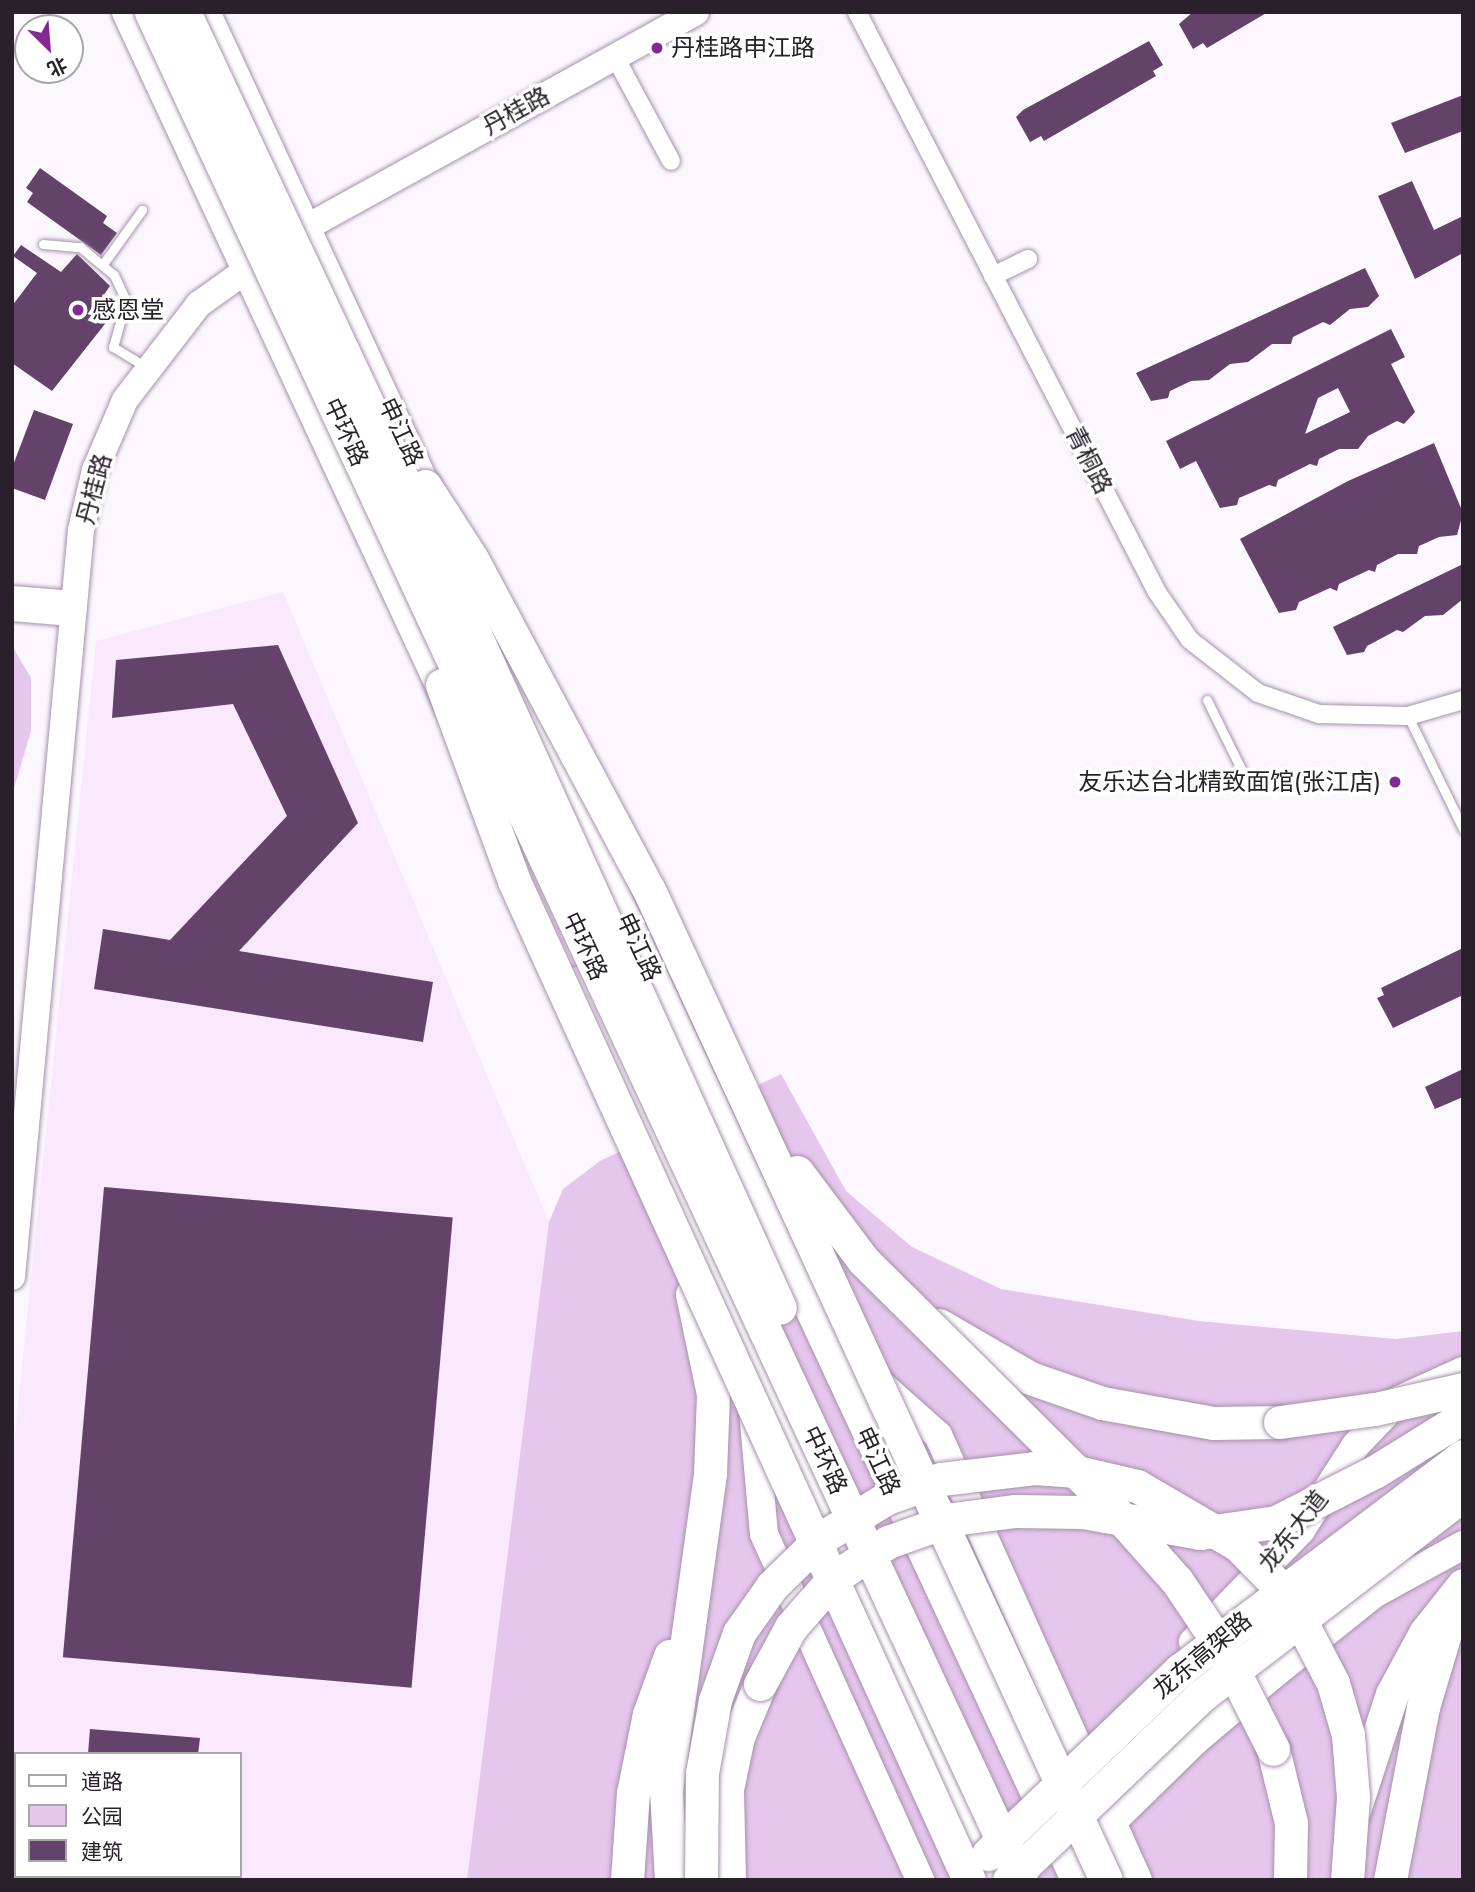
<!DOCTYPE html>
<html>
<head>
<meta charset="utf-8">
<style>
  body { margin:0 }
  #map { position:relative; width:1475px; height:1892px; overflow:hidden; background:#fcf7fe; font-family:Jost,"Noto Sans SC",sans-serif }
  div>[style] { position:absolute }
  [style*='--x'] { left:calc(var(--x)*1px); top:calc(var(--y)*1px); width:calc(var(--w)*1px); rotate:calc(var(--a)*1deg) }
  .built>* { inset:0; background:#fae8fe }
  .green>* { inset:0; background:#e5c6ec }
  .building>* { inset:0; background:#63436a; transform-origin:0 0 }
  .roads { filter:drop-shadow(0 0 2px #a790ac) drop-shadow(0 0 2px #a790ac) }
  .lane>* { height:9px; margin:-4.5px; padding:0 4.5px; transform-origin:4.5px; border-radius:4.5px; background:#fff }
  .street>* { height:18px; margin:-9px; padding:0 9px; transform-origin:9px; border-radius:9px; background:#fff }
  .secondary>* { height:26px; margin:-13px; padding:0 13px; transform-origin:13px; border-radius:13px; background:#fff }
  .primary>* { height:28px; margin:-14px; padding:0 14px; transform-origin:14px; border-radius:14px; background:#fff }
  .highway>* { height:33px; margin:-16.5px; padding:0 16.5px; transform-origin:16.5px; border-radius:16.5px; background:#fff }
  .bridges { filter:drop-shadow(0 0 2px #a790ac) drop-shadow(0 0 2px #a790ac) }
  .highway-bridge>* { height:33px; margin:-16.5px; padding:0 16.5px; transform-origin:16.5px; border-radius:16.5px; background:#fff }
  .dots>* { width:19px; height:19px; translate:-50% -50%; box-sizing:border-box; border:4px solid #fff; border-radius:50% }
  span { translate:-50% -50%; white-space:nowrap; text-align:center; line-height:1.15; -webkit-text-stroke:7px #fff; paint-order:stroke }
  .poi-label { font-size:24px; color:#29202b }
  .left { translate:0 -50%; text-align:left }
  .right { translate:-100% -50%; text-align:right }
  .street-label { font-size:24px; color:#29202b }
  .frame { position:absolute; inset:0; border:14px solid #29202b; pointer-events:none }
  .legend { position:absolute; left:14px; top:1752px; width:228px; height:126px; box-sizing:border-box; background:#fff; border:2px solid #a9a6aa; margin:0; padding:9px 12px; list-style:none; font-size:21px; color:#29202b }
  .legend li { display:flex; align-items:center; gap:14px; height:35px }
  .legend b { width:35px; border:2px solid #a9a6aa }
  .north { position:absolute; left:14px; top:14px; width:70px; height:70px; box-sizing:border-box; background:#fff; border:2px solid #a9a6aa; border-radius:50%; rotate:155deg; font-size:19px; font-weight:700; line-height:28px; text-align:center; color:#29202b }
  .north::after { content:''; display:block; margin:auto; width:24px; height:32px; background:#832996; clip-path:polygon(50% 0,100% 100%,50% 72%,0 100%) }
</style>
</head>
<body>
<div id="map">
  <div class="built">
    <div style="clip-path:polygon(evenodd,283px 592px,549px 1222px,467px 1880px,12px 1880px,12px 1464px,96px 641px,283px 592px,16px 1754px,240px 1754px,240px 1876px,16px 1876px,16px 1754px)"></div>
  </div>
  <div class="green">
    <div style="clip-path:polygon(12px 646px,31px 678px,31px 731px,12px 795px)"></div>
    <div style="clip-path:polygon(781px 1074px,846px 1191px,912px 1247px,1001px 1289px,1199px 1321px,1396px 1339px,1463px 1331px,1463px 1880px,467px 1880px,549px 1222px,563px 1189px,600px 1161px)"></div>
  </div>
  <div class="building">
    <div style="clip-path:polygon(1193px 12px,1268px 12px,1207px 48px,1203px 43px,1193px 49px,1179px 24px)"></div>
    <div style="clip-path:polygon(1149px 41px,1163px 65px,1153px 71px,1156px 76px,1044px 141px,1041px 136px,1030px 142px,1016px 117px,1023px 110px)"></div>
    <div style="clip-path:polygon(1463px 95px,1463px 131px,1405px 153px,1391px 123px)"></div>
    <div style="clip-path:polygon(40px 168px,107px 216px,103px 223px,117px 233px,101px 255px,27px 202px,33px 193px,26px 188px)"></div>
    <div style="clip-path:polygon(1412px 181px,1434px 230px,1463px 216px,1463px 253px,1415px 279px,1378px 196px)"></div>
    <div style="clip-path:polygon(21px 245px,61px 272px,77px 254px,110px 286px,101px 299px,116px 310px,52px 391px,12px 363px,12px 306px,37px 273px,13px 256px)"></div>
    <div style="clip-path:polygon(1365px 268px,1379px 296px,1368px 307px,1350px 309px,1330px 325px,1323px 322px,1293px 337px,1291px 344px,1272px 344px,1248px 362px,1230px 364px,1209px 380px,1191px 381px,1170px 391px,1168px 398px,1151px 401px,1136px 373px)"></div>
    <div style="clip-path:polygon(evenodd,1391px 329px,1405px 357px,1391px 364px,1415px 412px,1404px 424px,1397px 421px,1368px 436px,1358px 449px,1339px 449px,1319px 459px,1317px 466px,1310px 464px,1278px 480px,1276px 487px,1269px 485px,1239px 498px,1237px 505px,1220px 508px,1196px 461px,1180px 469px,1166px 441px,1391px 329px,1338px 388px,1350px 412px,1305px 434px,1318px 398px,1338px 388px)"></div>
    <div style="clip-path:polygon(34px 410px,73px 424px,45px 500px,12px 488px,12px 468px)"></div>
    <div style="clip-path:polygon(1434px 443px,1463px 513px,1457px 535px,1439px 537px,1419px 546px,1417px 554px,1398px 554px,1377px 565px,1375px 572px,1369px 570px,1339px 584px,1337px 591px,1330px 588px,1299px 602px,1296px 610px,1279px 613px,1240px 539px,1348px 481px)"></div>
    <div style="clip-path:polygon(1463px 564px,1463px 599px,1443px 615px,1425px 616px,1403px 632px,1397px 630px,1367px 646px,1364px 652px,1347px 655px,1333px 627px)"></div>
    <div style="clip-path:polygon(278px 645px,358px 823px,239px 951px,433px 982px,423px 1042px,94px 989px,103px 929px,170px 940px,287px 816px,233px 704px,112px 718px,116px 660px)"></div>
    <div style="clip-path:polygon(1463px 948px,1463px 995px,1393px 1028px,1377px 998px,1384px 995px,1381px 988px)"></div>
    <div style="clip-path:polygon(1463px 1069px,1463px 1097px,1435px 1109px,1425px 1087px)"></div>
    <div style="left:104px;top:1187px;width:350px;height:472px;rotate:5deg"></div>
    <div style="clip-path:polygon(90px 1729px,200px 1738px,198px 1754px,88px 1754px)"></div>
  </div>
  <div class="roads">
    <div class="lane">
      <div style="--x:43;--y:244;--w:37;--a:5"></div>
      <div style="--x:80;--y:247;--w:44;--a:39.5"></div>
      <div style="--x:114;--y:275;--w:29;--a:65"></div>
      <div style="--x:126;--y:301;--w:48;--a:105.8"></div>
      <div style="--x:113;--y:347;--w:27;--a:31"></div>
      <div style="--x:103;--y:264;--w:67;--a:-54.2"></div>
      <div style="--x:1207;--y:700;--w:81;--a:63.7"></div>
      <div style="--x:1408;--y:716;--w:126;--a:64"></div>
    </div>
    <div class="street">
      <div style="--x:857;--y:12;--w:653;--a:62.65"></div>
      <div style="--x:1157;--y:592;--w:58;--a:55.5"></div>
      <div style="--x:1190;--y:640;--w:86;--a:37.9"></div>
      <div style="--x:1258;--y:693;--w:65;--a:19"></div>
      <div style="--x:1319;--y:714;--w:89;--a:1.3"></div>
      <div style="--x:1408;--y:716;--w:57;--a:-16.2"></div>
      <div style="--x:615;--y:57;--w:118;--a:61.7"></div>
      <div style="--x:993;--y:276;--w:39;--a:-26"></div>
      <div style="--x:12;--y:595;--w:62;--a:4.6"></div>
      <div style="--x:12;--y:612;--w:60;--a:4.8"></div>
    </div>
    <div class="secondary">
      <div style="--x:12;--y:1277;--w:750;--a:-84.72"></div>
      <div style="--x:81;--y:530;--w:62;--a:-76.9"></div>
      <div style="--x:95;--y:470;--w:76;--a:-66.8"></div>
      <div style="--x:125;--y:400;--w:121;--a:-52.4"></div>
      <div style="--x:199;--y:304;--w:133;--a:-35.5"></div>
      <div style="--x:307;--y:227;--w:444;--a:-28.9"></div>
    </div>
    <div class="primary">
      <div style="--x:126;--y:12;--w:765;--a:65.04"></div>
      <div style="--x:206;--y:12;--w:541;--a:65.09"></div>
      <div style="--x:488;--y:620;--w:1390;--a:65.02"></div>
      <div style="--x:577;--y:981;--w:991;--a:65.06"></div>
      <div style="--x:876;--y:1380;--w:83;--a:41.6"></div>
      <div style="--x:938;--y:1435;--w:488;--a:65.8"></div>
      <div style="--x:753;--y:1411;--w:123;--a:84.9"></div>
      <div style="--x:764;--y:1534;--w:380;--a:65.7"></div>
      <div style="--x:1193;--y:1642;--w:156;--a:-46"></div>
      <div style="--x:1301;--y:1530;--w:101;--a:-57.1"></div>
      <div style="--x:1356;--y:1445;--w:62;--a:-46.3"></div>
      <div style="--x:1399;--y:1400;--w:70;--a:-24.4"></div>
      <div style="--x:1099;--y:1835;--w:134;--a:-44.4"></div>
      <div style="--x:1195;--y:1741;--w:104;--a:-40.3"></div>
      <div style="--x:1274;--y:1674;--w:128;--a:-38.7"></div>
      <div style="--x:1374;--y:1594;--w:102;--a:-28.8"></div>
    </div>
    <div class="highway">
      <div style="--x:939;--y:1325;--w:105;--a:30.2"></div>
      <div style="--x:1030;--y:1378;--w:76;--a:19.1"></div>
      <div style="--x:1102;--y:1403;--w:113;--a:10.2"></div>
      <div style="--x:1213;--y:1423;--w:67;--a:-0.9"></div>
      <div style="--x:1273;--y:1749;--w:76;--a:76.3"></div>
      <div style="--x:1291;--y:1823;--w:57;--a:91"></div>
      <div style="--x:1354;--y:1810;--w:122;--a:-71.9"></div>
      <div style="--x:1392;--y:1694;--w:69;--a:-61.6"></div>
      <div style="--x:1425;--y:1633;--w:61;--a:-51.6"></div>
      <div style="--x:627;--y:1880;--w:87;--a:-86.1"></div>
      <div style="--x:633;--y:1793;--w:81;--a:-78.6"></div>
      <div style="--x:649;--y:1714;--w:62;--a:-70.1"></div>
      <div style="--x:671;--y:1880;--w:89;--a:-93.2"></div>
      <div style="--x:666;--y:1791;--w:321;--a:-82.1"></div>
      <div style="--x:710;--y:1473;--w:79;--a:-87.8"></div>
      <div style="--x:713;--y:1394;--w:102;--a:-101.9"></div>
      <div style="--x:729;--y:1880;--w:91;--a:-91.3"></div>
      <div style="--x:727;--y:1789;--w:53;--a:-78.1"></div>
      <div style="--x:738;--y:1737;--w:57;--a:-67.5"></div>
      <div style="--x:1390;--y:1880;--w:176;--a:-79.2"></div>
      <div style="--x:1423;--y:1707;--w:88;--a:-73.4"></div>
    </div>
  </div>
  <div class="bridges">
    <div class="highway-bridge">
      <div style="--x:151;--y:12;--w:2061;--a:65.03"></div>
      <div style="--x:184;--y:12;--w:658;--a:64.91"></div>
      <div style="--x:463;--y:608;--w:768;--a:65.64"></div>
      <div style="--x:425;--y:486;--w:87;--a:57.2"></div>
      <div style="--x:472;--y:559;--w:375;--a:61.9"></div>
      <div style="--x:649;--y:890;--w:1090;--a:65.22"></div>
      <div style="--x:442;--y:685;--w:209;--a:69.8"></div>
      <div style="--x:514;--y:881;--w:1098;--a:65.51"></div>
      <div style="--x:797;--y:1172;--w:110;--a:53.1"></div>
      <div style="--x:863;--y:1260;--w:341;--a:44.8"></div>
      <div style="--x:1105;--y:1500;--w:108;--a:48.4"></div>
      <div style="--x:1177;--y:1581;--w:81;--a:56.1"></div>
      <div style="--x:1222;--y:1648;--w:113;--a:63.2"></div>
      <div style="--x:1280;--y:1422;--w:96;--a:-7.8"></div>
      <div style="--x:1375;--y:1409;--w:90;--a:-12.8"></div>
      <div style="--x:760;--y:1684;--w:65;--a:-61.5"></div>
      <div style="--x:791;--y:1627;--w:67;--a:-48.7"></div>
      <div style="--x:835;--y:1577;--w:64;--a:-33.4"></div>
      <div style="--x:888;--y:1542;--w:69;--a:-19.5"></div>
      <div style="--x:953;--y:1519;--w:63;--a:-7.4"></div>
      <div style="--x:1015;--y:1511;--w:68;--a:0.8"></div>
      <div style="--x:1083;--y:1512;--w:119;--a:10.2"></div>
      <div style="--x:1200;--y:1533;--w:77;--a:-8.2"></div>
      <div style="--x:1276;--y:1522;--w:112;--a:-27"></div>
      <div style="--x:1376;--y:1471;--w:102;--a:-31.8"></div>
      <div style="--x:988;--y:1854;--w:266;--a:-43.8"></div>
      <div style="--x:1180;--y:1670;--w:355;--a:-37.1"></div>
      <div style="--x:701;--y:1880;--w:107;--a:-89.5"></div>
      <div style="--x:702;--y:1773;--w:74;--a:-79.9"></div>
      <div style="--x:715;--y:1700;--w:71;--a:-70.3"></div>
      <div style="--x:739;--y:1633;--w:57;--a:-54.9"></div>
      <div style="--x:772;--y:1586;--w:69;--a:-44.4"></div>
      <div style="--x:821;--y:1538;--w:77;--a:-31.2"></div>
      <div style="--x:887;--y:1498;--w:57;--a:-19.4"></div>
      <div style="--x:941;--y:1479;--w:94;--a:-6.7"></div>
      <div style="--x:1034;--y:1468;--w:39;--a:4"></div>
      <div style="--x:1073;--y:1471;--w:66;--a:13.2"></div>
      <div style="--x:1137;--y:1486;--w:117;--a:30.3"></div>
      <div style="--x:1238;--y:1545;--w:70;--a:45.6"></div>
      <div style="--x:1287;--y:1595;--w:99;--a:62.4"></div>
      <div style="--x:1333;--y:1683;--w:54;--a:73.9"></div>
      <div style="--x:1348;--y:1735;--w:62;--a:85.4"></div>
      <div style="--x:1353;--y:1797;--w:83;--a:94.1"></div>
      <div style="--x:1009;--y:1880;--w:267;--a:-43.8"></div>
      <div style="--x:1202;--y:1695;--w:329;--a:-37.5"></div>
    </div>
  </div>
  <div class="dots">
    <div style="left:657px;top:48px;background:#832996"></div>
    <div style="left:78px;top:310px;background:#832996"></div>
    <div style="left:1395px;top:782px;background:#832996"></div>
  </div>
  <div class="poi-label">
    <span class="left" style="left:671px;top:48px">丹桂路申江路</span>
    <span class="left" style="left:92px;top:310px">感恩堂</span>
    <span class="right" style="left:1381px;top:782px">友乐达台北精致面馆(张江店)</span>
  </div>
  <div class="street-label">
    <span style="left:516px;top:111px;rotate:-29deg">丹桂路</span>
    <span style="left:346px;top:432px;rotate:65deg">中环路</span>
    <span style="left:401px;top:432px;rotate:65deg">申江路</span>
    <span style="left:1089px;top:460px;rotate:63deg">青桐路</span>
    <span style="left:94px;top:489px;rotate:-75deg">丹桂路</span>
    <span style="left:585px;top:946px;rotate:65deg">中环路</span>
    <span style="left:639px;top:947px;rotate:65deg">申江路</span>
    <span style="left:825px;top:1460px;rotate:65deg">中环路</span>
    <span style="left:878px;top:1461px;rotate:65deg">申江路</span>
    <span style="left:1293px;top:1531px;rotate:-52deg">龙东大道</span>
    <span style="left:1202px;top:1655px;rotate:-40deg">龙东高架路</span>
  </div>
  <div class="frame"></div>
  <ul class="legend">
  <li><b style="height:9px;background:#fff"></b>道路</li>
  <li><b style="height:19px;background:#e5c6ec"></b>公园</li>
  <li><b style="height:19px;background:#63436a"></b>建筑</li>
  </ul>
  <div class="north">北</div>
</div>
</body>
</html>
